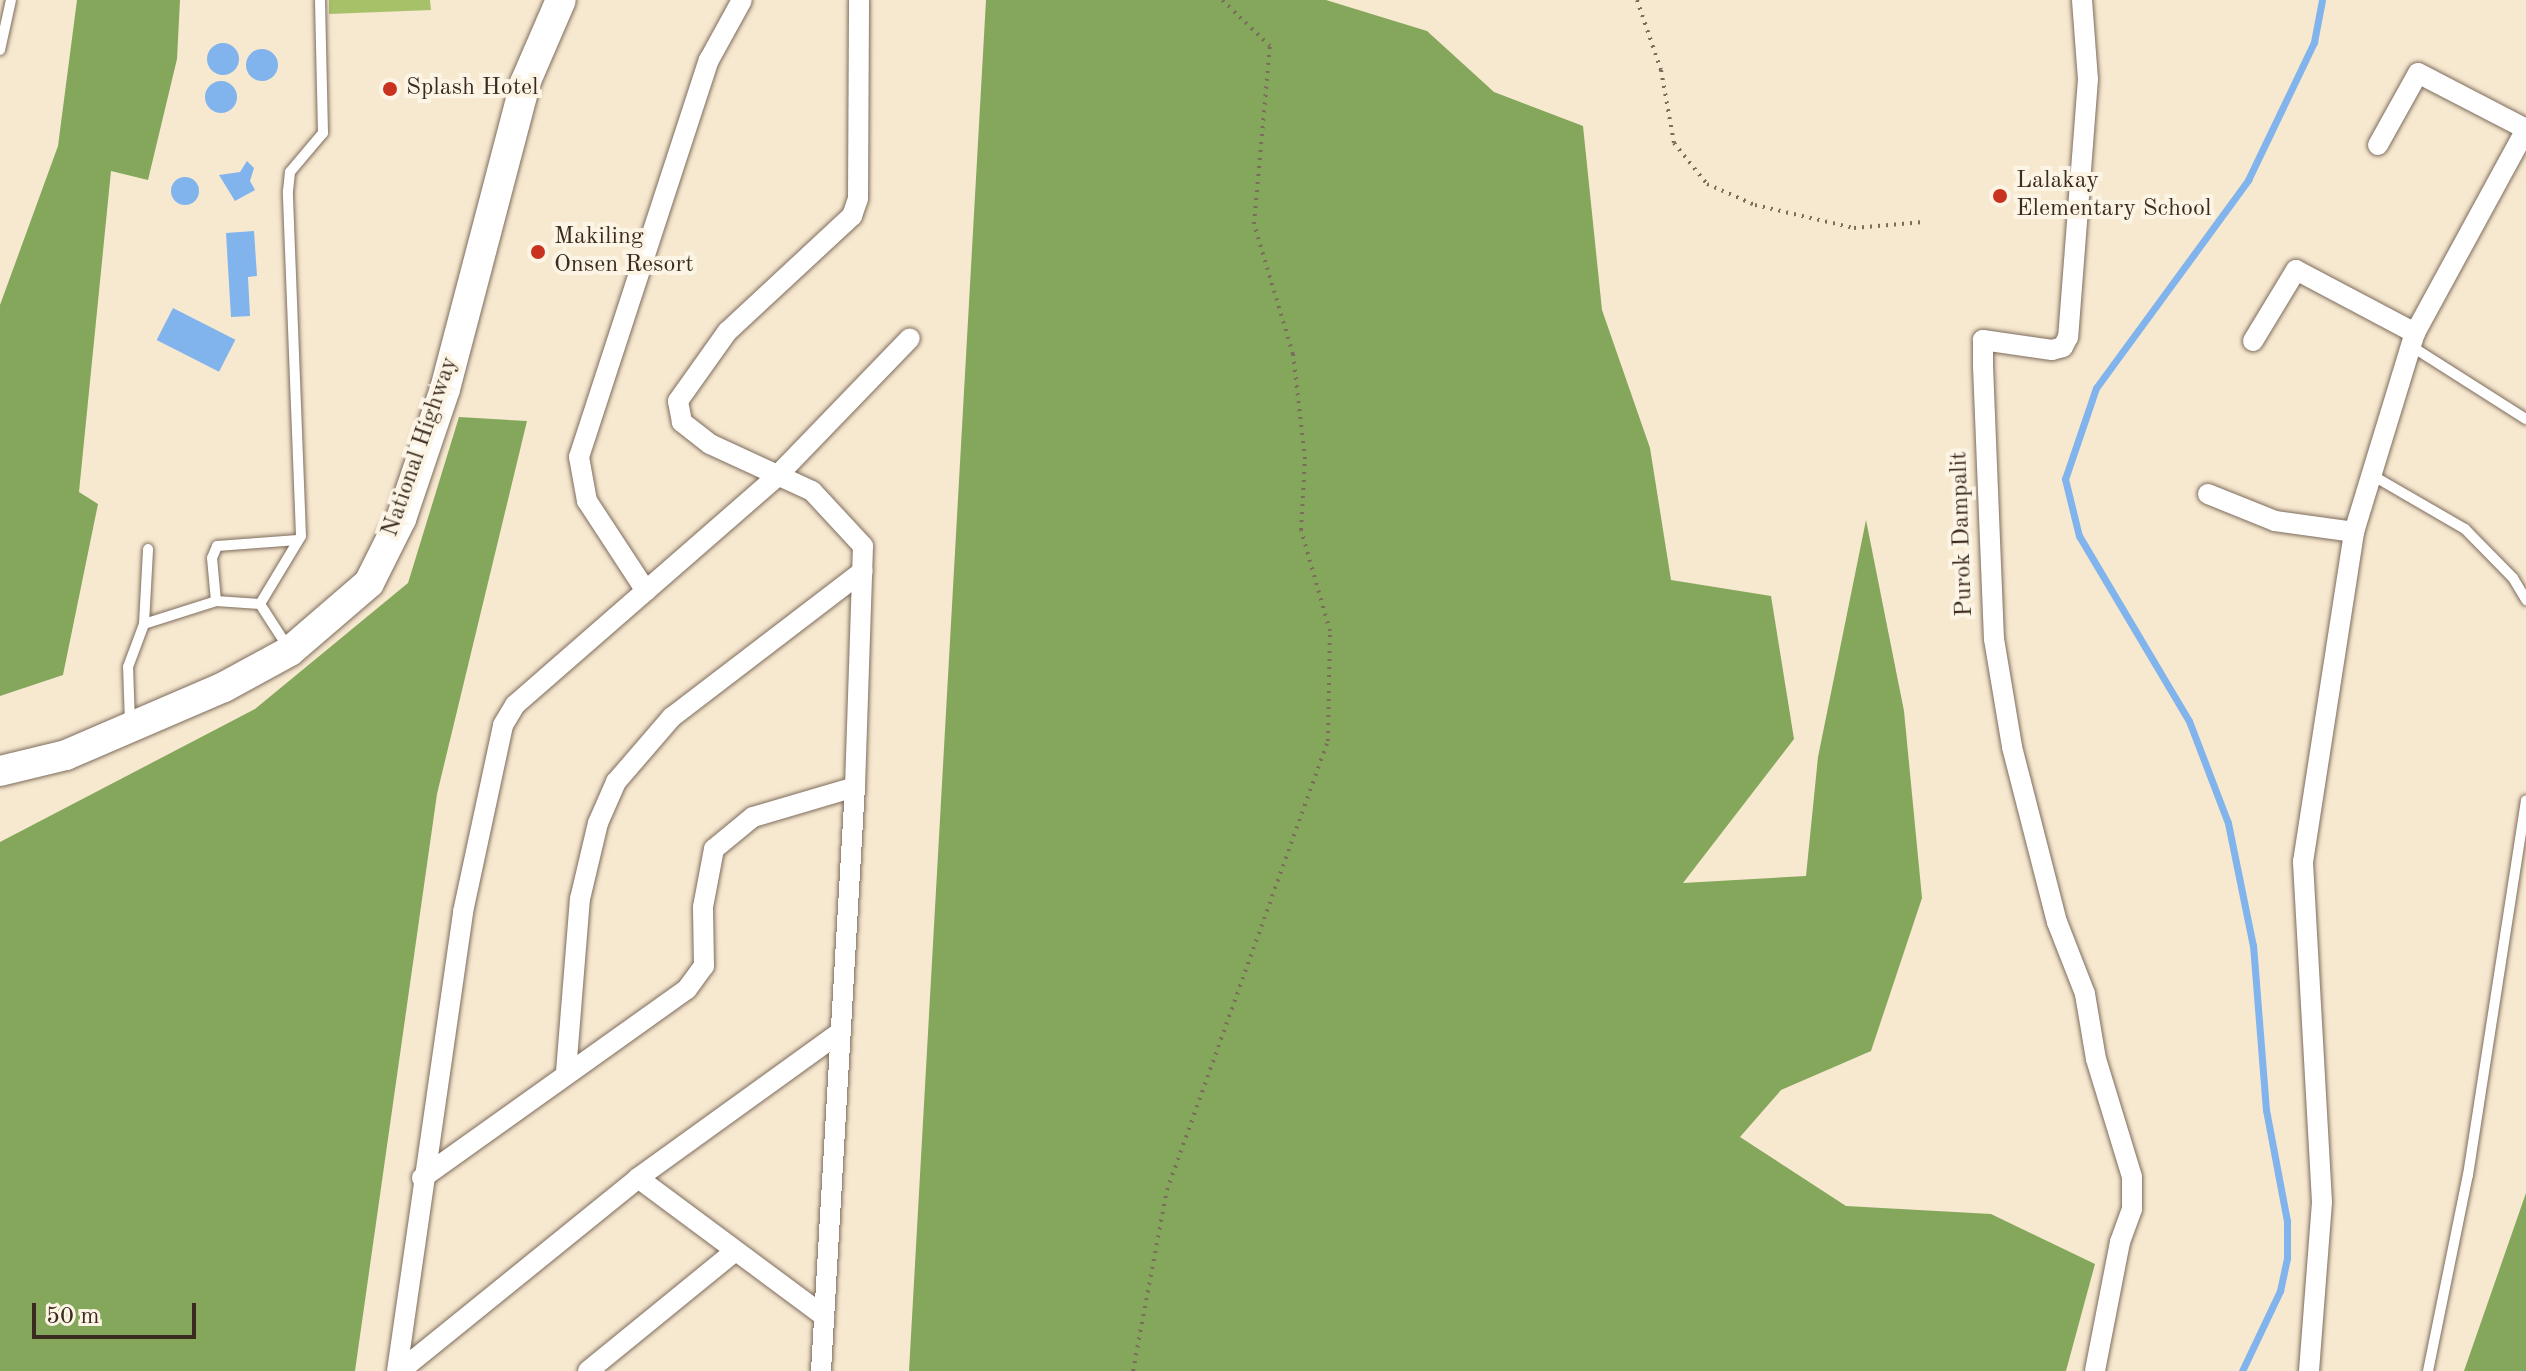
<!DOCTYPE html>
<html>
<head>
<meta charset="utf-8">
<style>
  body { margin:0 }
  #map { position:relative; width:2526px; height:1371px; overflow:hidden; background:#f7e8d0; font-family:"Old Standard TT",serif }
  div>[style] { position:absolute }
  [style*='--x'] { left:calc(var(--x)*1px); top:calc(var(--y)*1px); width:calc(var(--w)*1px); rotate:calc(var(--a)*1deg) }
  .green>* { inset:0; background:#a6c168 }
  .forest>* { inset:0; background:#84a75c }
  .water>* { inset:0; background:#81b3ed; transform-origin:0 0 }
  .round { border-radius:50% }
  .stream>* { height:7px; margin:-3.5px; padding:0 3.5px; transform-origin:3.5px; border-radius:3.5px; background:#81b3ed }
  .path>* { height:4px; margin-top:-2px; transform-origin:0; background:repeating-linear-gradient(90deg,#7d6c5c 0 2px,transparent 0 8px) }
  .roads { filter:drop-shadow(0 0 2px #7d6c5c) drop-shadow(0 0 2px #7d6c5c) }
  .lane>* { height:10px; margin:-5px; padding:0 5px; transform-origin:5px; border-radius:5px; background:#fff }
  .street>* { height:20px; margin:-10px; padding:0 10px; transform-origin:10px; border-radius:10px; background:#fff }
  .primary>* { height:30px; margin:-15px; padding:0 15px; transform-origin:15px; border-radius:15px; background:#fff }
  .dots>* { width:22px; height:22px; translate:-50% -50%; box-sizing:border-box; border:4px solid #fcf5e5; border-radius:50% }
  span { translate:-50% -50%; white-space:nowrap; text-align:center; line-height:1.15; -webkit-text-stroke:8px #fcf5e5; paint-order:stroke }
  .poi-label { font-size:24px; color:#3b2a1e }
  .left { translate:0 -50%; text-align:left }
  .street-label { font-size:24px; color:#3b2a1e }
  .scale { position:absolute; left:32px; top:1303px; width:164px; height:36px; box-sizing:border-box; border:4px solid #3b2a1e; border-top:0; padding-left:10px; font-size:24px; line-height:28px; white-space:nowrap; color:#3b2a1e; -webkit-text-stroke:6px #fcf5e5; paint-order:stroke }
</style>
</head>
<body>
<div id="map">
  <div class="green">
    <div style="clip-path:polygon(329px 0,430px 0,431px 10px,329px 14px)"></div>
  </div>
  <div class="forest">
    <div style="clip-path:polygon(77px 0,180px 0,177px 59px,148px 180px,111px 171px,79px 492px,98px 504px,63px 675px,0 696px,0 305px,58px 146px)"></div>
    <div style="clip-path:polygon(986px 0,1326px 0,1427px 31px,1494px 92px,1583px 126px,1602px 310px,1650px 448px,1671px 580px,1771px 596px,1794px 739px,1683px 883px,1806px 876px,1818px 757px,1866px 520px,1904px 711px,1922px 898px,1871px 1051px,1781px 1090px,1740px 1137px,1846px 1206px,1991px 1214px,2095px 1264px,2066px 1371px,909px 1371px)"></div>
    <div style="clip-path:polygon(459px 417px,527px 421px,437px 794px,355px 1371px,0 1371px,0 842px,255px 709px,408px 583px)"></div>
    <div style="clip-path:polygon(2526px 1193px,2526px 1371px,2464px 1371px)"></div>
  </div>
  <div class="water">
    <div class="round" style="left:207px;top:43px;width:32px;height:32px"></div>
    <div class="round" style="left:246px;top:49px;width:32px;height:32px"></div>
    <div class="round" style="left:205px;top:81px;width:32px;height:32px"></div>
    <div style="clip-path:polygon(247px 161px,254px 168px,250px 181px,255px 190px,235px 201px,219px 175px,240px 172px)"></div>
    <div class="round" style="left:171px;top:177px;width:28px;height:28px"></div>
    <div style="clip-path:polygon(254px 231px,257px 276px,248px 277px,250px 316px,231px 317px,226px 233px)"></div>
    <div style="left:173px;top:308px;width:70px;height:36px;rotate:27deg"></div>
  </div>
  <div class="stream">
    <div style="--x:2242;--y:1371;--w:89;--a:-64.6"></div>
    <div style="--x:2280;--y:1291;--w:34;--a:-78"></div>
    <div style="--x:2287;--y:1258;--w:37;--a:-90"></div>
    <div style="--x:2287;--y:1221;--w:113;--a:-100.7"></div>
    <div style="--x:2266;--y:1110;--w:165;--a:-94.5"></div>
    <div style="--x:2253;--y:946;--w:126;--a:-101.5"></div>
    <div style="--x:2228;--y:823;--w:109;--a:-110.9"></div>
    <div style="--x:2189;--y:721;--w:215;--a:-120.7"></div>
    <div style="--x:2079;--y:536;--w:59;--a:-103.8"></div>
    <div style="--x:2065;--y:479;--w:96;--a:-71.2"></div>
    <div style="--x:2096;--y:388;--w:258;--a:-53.8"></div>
    <div style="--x:2248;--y:180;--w:153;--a:-64.4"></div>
    <div style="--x:2314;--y:42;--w:43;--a:-79.2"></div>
  </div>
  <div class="path">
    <div style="--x:1637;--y:0;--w:74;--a:71.1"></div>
    <div style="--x:1661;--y:70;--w:74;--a:79.9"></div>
    <div style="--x:1674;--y:143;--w:53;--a:51.2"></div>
    <div style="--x:1707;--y:184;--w:52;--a:23.6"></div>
    <div style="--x:1755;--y:205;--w:102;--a:13.1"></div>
    <div style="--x:1854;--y:228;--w:70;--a:-4.9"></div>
    <div style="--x:1133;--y:1371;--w:184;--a:-79.4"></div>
    <div style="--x:1167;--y:1190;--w:477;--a:-70.3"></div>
    <div style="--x:1328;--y:741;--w:110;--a:-89"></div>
    <div style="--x:1330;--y:631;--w:105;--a:-106"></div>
    <div style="--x:1301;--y:530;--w:71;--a:-86.8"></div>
    <div style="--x:1305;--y:459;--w:106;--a:-96.5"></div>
    <div style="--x:1293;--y:354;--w:136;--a:-106.7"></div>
    <div style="--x:1254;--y:224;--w:179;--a:-84.9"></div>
    <div style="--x:1270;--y:46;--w:66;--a:-136.2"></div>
  </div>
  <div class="roads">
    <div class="lane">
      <div style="--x:0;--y:50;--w:51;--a:-77.6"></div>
      <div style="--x:2414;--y:348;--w:133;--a:32.4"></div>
      <div style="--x:2370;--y:474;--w:110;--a:30.1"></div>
      <div style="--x:2465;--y:529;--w:69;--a:45.6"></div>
      <div style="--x:2513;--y:578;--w:26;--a:59"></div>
      <div style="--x:216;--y:601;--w:43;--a:-95.3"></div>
      <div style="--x:212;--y:558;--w:13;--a:-67"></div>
      <div style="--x:217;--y:546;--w:81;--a:-4.2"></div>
      <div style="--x:260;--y:604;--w:79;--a:-58.9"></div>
      <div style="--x:301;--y:536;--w:345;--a:-92.2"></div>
      <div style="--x:288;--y:191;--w:19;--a:-84"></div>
      <div style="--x:290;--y:172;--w:51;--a:-49.8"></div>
      <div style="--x:323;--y:133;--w:133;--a:-91.3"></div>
      <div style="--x:144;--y:624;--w:75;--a:-86.9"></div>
      <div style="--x:130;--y:723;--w:56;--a:-92"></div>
      <div style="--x:128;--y:667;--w:46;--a:-69.6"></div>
      <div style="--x:144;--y:624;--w:76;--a:-17.7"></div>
      <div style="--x:216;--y:601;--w:44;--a:3.9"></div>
      <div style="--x:260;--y:604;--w:54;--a:57.2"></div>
      <div style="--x:2428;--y:1371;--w:200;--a:-78.5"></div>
      <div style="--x:2468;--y:1175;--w:379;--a:-81.2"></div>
    </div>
    <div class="street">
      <div style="--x:2082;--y:0;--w:79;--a:85.7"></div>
      <div style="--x:2088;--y:79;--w:259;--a:94.4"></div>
      <div style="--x:2068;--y:337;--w:11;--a:117"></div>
      <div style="--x:2063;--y:347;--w:11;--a:165"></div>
      <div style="--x:2052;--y:350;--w:70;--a:-171.8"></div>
      <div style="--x:1983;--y:340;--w:26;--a:90"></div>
      <div style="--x:1983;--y:366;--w:273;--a:87.7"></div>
      <div style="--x:1994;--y:639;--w:109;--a:80.5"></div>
      <div style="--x:2012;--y:747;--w:181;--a:75.6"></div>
      <div style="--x:2057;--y:922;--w:77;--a:68.7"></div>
      <div style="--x:2085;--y:994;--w:66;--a:80.4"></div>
      <div style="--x:2096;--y:1059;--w:123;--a:73"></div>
      <div style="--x:2132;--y:1177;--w:32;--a:90"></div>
      <div style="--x:2132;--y:1209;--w:35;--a:110"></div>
      <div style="--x:2120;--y:1242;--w:131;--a:101"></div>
      <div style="--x:2378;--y:145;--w:82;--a:-60.9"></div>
      <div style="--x:2418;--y:73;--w:122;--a:27.4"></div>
      <div style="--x:2253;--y:341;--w:83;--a:-58.8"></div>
      <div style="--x:2296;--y:270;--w:135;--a:27.9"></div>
      <div style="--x:2208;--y:494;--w:72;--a:21.9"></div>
      <div style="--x:2275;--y:521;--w:80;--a:7.9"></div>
      <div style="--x:646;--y:591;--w:108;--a:-123.2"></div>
      <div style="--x:587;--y:501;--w:45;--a:-100.3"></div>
      <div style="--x:579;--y:457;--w:418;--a:-71.9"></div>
      <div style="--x:709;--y:60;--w:68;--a:-61.2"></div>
      <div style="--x:566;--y:1072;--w:174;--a:-85.4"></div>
      <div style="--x:580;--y:899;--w:78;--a:-76.7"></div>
      <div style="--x:598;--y:823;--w:45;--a:-66.3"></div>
      <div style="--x:616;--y:782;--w:86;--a:-49.3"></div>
      <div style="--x:672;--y:717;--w:240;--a:-37.4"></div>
      <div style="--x:422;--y:1178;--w:325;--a:-35.5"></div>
      <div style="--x:687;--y:989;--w:29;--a:-54"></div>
      <div style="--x:704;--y:966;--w:59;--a:-91"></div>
      <div style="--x:703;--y:907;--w:59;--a:-79.3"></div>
      <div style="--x:714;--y:849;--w:50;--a:-39.4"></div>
      <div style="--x:753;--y:817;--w:106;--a:-16.4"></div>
      <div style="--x:638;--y:1178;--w:232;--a:36.6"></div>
      <div style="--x:397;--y:1371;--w:464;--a:-81.8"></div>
      <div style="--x:463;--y:912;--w:191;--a:-77.9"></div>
      <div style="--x:503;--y:725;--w:23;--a:-59"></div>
      <div style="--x:515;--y:705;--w:345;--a:-41.1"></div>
      <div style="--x:775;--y:478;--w:194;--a:-46"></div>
      <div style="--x:400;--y:1371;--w:306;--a:-39"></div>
      <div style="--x:638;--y:1178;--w:248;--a:-35.8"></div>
      <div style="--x:588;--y:1371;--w:190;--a:-39.2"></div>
      <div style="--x:821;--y:1371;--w:585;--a:-86.67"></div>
      <div style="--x:855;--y:787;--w:241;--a:-88.1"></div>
      <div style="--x:863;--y:546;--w:75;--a:-132.8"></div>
      <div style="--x:812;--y:491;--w:112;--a:-155.3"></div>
      <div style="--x:710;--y:444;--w:36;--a:-142"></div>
      <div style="--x:682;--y:422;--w:21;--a:-101"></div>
      <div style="--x:678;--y:401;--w:85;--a:-54.6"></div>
      <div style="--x:727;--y:332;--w:171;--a:-42.9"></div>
      <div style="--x:852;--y:216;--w:18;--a:-71"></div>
      <div style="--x:858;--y:199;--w:199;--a:-89.7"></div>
      <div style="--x:2309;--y:1371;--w:169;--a:-85.6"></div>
      <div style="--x:2322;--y:1202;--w:341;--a:-93.2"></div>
      <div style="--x:2303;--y:862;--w:334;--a:-81.2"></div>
      <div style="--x:2354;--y:532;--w:208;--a:-73"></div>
      <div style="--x:2415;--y:333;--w:232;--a:-61.4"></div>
    </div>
    <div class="primary">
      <div style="--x:0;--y:771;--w:68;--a:-13.6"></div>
      <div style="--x:66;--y:755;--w:172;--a:-23.3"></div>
      <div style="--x:224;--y:687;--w:75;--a:-28.6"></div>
      <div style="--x:290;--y:651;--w:104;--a:-40.7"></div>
      <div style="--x:369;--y:583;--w:72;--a:-63.4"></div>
      <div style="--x:401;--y:519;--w:137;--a:-71.3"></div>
      <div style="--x:445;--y:389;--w:316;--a:-75.3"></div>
      <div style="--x:525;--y:83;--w:90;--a:-66.6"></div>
    </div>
  </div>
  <div class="dots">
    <div style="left:390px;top:89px;background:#c8321e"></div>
    <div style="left:2000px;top:196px;background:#c8321e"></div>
    <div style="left:538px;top:252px;background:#c8321e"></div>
  </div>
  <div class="poi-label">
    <span class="left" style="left:406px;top:89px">Splash Hotel</span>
    <span class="left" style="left:2016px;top:196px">Lalakay<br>Elementary School</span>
    <span class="left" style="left:554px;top:252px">Makiling<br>Onsen Resort</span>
  </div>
  <div class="street-label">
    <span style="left:421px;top:447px;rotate:-71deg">National Highway</span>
    <span style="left:1963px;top:534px;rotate:-92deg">Purok Dampalit</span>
  </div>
  <div class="scale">50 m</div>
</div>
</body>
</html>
